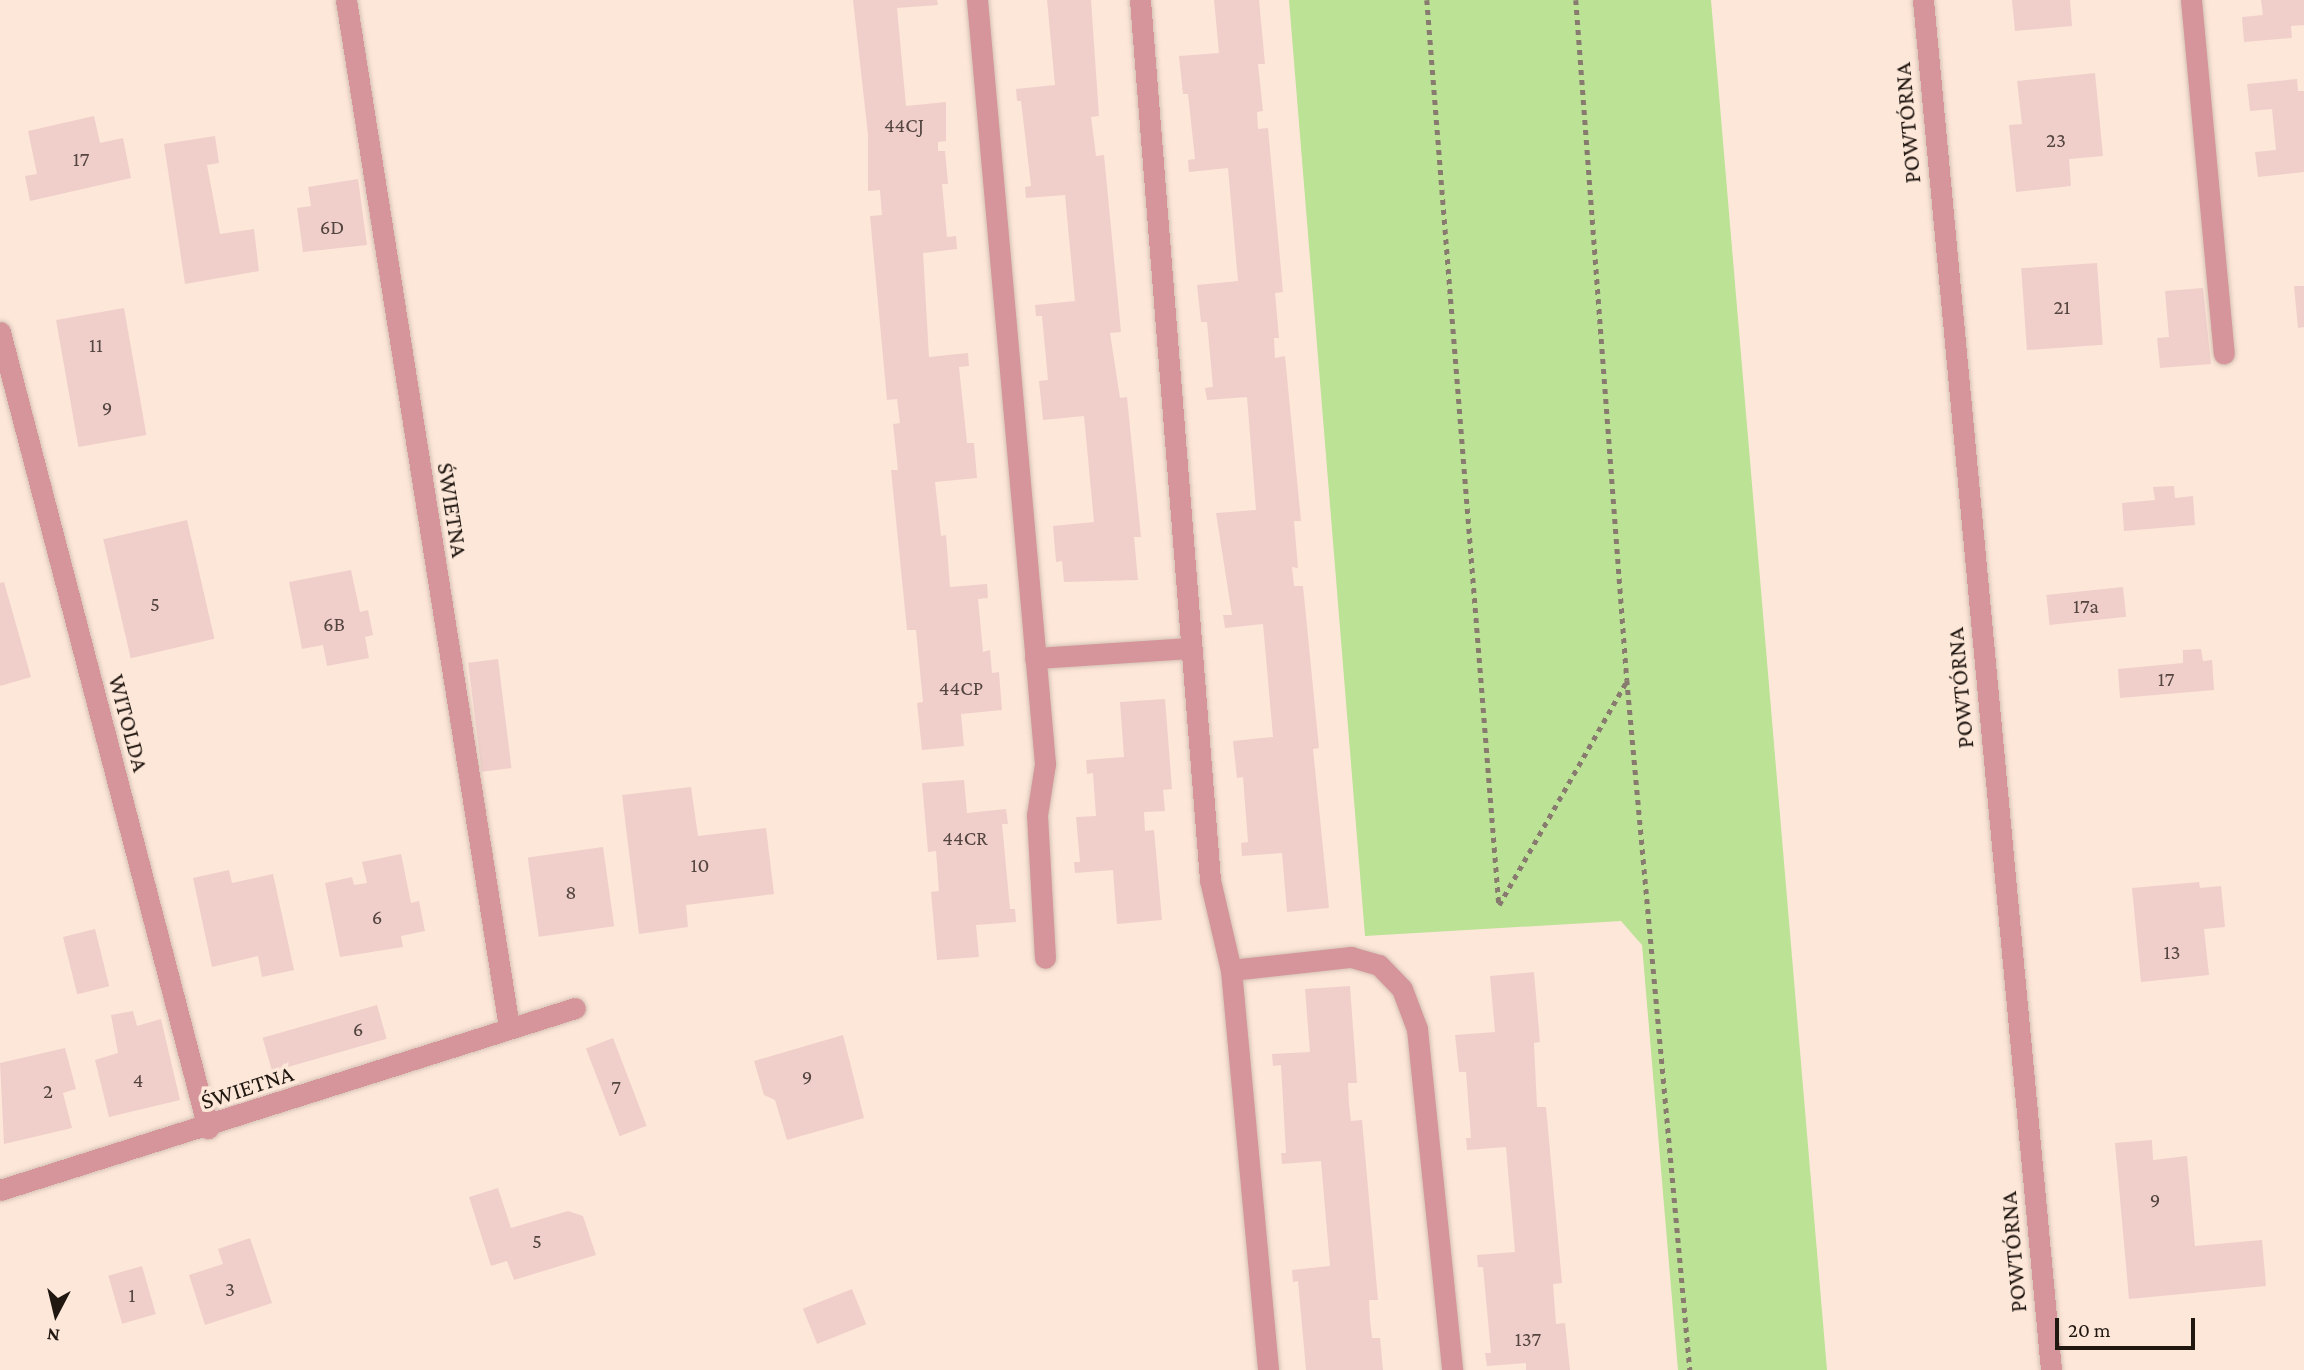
<!DOCTYPE html>
<html>
<head>
<meta charset="utf-8">
<style>
  body { margin:0 }
  #map { position:relative; width:2304px; height:1370px; overflow:hidden; background:#fde7d9; font-family:"Crimson Pro",serif }
  div>[style] { position:absolute }
  [style*='--x'] { left:calc(var(--x)*1px); top:calc(var(--y)*1px); width:calc(var(--w)*1px); rotate:calc(var(--a)*1deg) }
  .green>* { inset:0; background:#bce296 }
  .building>* { inset:0; background:#f0cfcb; transform-origin:0 0 }
  .path>* { height:4.5px; margin-top:-2.25px; transform-origin:0; background:repeating-linear-gradient(90deg,#897a70 0 5px,transparent 0 10px) }
  .roads { filter:drop-shadow(0 0 2px #d5c2b5) drop-shadow(0 0 2px #d5c2b5) }
  .minor>* { height:21px; margin:-10.5px; padding:0 10.5px; transform-origin:10.5px; border-radius:10.5px; background:#d5959b }
  span { translate:-50% -50%; white-space:nowrap; text-align:center; line-height:1.15; -webkit-text-stroke:7px #fde7d9; paint-order:stroke }
  .number-label { font-size:21px; color:#544540 }
  .number-label span { -webkit-text-stroke-width:0 }
  .street-label { font-size:24px; color:#201711 }
  .north { position:absolute; left:21px; top:1279px; width:70px; height:70px; -webkit-text-stroke:5px #fde7d9; paint-order:stroke; rotate:187deg; font-size:19px; font-weight:700; line-height:28px; text-align:center; color:#201711 }
  .north::after { content:''; display:block; margin:auto; width:24px; height:32px; background:#201711; clip-path:polygon(50% 0,100% 100%,50% 72%,0 100%) }
  .scale { position:absolute; left:2055px; top:1318px; width:140px; height:32px; box-sizing:border-box; border:4px solid #201711; border-top:0; padding-left:9px; font-size:21px; line-height:24px; white-space:nowrap; color:#201711; -webkit-text-stroke:5px #fde7d9; paint-order:stroke }
</style>
</head>
<body>
<div id="map">
  <div class="green">
    <div style="clip-path:polygon(1289px 0,1711px 0,1827px 1370px,1678px 1370px,1642px 945px,1621px 921px,1365px 936px)"></div>
  </div>
  <div class="building">
    <div style="clip-path:polygon(853px 0,937px 0,938px 5px,897px 8px,906px 106px,946px 102px,946px 141px,938px 142px,938px 151px,945px 151px,948px 184px,942px 184px,947px 237px,956px 236px,957px 249px,923px 253px,929px 357px,968px 353px,969px 366px,959px 367px,967px 443px,974px 443px,977px 478px,935px 482px,941px 536px,946px 535px,950px 587px,987px 584px,988px 598px,978px 599px,983px 652px,990px 650px,992px 673px,999px 672px,1002px 710px,961px 714px,964px 746px,922px 750px,917px 703px,923px 702px,916px 630px,907px 630px,891px 470px,898px 470px,893px 424px,900px 423px,897px 399px,887px 400px,870px 216px,882px 215px,880px 190px,868px 191px,868px 135px)"></div>
    <div style="clip-path:polygon(1047px 0,1091px 0,1099px 116px,1091px 117px,1096px 156px,1104px 155px,1121px 332px,1110px 333px,1120px 398px,1127px 397px,1141px 537px,1134px 537px,1138px 580px,1064px 582px,1062px 561px,1056px 562px,1053px 526px,1094px 522px,1084px 416px,1043px 420px,1039px 381px,1048px 380px,1042px 316px,1036px 316px,1035px 305px,1075px 301px,1065px 195px,1026px 198px,1025px 187px,1031px 186px,1021px 101px,1017px 101px,1016px 89px,1055px 85px)"></div>
    <div style="clip-path:polygon(1214px 0,1259px 0,1265px 64px,1258px 64px,1263px 111px,1257px 112px,1258px 129px,1268px 128px,1283px 292px,1275px 293px,1279px 338px,1274px 338px,1275px 358px,1285px 356px,1301px 521px,1294px 521px,1298px 568px,1292px 567px,1294px 586px,1303px 586px,1319px 748px,1313px 749px,1329px 908px,1287px 912px,1282px 853px,1242px 856px,1241px 843px,1248px 842px,1243px 777px,1237px 778px,1233px 741px,1273px 737px,1263px 624px,1225px 628px,1223px 615px,1232px 615px,1216px 513px,1256px 510px,1247px 397px,1207px 400px,1205px 388px,1213px 387px,1207px 322px,1201px 322px,1197px 285px,1238px 281px,1228px 168px,1189px 172px,1188px 160px,1195px 159px,1188px 94px,1183px 94px,1179px 56px,1219px 53px)"></div>
    <div style="clip-path:polygon(2012px 0,2070px 0,2072px 26px,2015px 31px)"></div>
    <div style="clip-path:polygon(2261px 0,2304px 0,2304px 25px,2291px 26px,2292px 38px,2244px 42px,2242px 17px,2263px 15px)"></div>
    <div style="clip-path:polygon(2095px 73px,2103px 156px,2069px 159px,2071px 186px,2016px 192px,2009px 125px,2022px 124px,2017px 81px)"></div>
    <div style="clip-path:polygon(2297px 79px,2298px 91px,2304px 91px,2304px 172px,2258px 177px,2255px 152px,2276px 150px,2272px 109px,2250px 111px,2247px 84px)"></div>
    <div style="clip-path:polygon(94px 116px,100px 143px,123px 138px,131px 178px,30px 201px,25px 176px,37px 174px,28px 131px)"></div>
    <div style="clip-path:polygon(215px 136px,219px 163px,207px 165px,220px 234px,254px 229px,259px 271px,185px 284px,164px 144px)"></div>
    <div style="clip-path:polygon(358px 179px,367px 245px,303px 252px,297px 208px,311px 206px,308px 187px)"></div>
    <div style="left:2097px;top:263px;width:82px;height:76px;rotate:86deg"></div>
    <div style="clip-path:polygon(2294px 286px,2304px 286px,2304px 327px,2298px 328px)"></div>
    <div style="clip-path:polygon(2203px 288px,2211px 364px,2160px 368px,2157px 338px,2169px 337px,2165px 291px)"></div>
    <div style="left:124px;top:308px;width:129px;height:69px;rotate:80deg"></div>
    <div style="clip-path:polygon(2174px 486px,2175px 498px,2193px 496px,2195px 525px,2124px 531px,2122px 503px,2155px 500px,2153px 487px)"></div>
    <div style="left:187px;top:520px;width:122px;height:86px;rotate:77deg"></div>
    <div style="clip-path:polygon(351px 570px,360px 612px,368px 610px,373px 635px,365px 637px,369px 658px,327px 666px,323px 645px,302px 649px,289px 582px)"></div>
    <div style="clip-path:polygon(4px 582px,31px 677px,0 686px,0 583px)"></div>
    <div style="left:2123px;top:587px;width:30px;height:77px;rotate:84deg"></div>
    <div style="clip-path:polygon(2201px 649px,2203px 661px,2212px 660px,2214px 690px,2120px 698px,2118px 669px,2183px 663px,2183px 650px)"></div>
    <div style="left:498px;top:659px;width:110px;height:30px;rotate:83deg"></div>
    <div style="clip-path:polygon(1165px 699px,1172px 789px,1163px 790px,1165px 811px,1144px 812px,1145px 831px,1154px 830px,1162px 920px,1117px 924px,1113px 870px,1075px 873px,1074px 862px,1080px 862px,1076px 817px,1096px 816px,1093px 773px,1087px 774px,1086px 760px,1124px 757px,1120px 702px)"></div>
    <div style="clip-path:polygon(964px 780px,967px 813px,1006px 809px,1008px 824px,1002px 824px,1010px 909px,1015px 909px,1016px 922px,976px 925px,979px 957px,937px 960px,931px 892px,939px 891px,936px 851px,928px 852px,922px 783px)"></div>
    <div style="clip-path:polygon(691px 787px,698px 836px,766px 828px,774px 894px,686px 905px,688px 927px,639px 934px,622px 795px)"></div>
    <div style="left:603px;top:847px;width:80px;height:76px;rotate:82deg"></div>
    <div style="clip-path:polygon(401px 854px,411px 903px,419px 901px,425px 931px,401px 936px,403px 947px,340px 957px,325px 883px,352px 877px,354px 885px,367px 883px,362px 862px)"></div>
    <div style="clip-path:polygon(229px 870px,232px 883px,273px 874px,294px 970px,262px 977px,258px 956px,212px 967px,193px 878px)"></div>
    <div style="clip-path:polygon(2199px 882px,2200px 888px,2221px 886px,2225px 927px,2204px 929px,2209px 975px,2141px 982px,2132px 888px)"></div>
    <div style="left:95px;top:929px;width:59px;height:33px;rotate:76deg"></div>
    <div style="clip-path:polygon(1534px 972px,1540px 1042px,1534px 1043px,1537px 1107px,1546px 1107px,1562px 1283px,1553px 1284px,1556px 1324px,1565px 1323px,1570px 1370px,1526px 1370px,1526px 1363px,1487px 1366px,1485px 1353px,1491px 1353px,1483px 1267px,1478px 1267px,1477px 1255px,1515px 1252px,1506px 1147px,1467px 1150px,1466px 1138px,1471px 1138px,1466px 1072px,1459px 1072px,1455px 1035px,1495px 1032px,1490px 976px)"></div>
    <div style="clip-path:polygon(1350px 986px,1357px 1083px,1348px 1083px,1349px 1104px,1351px 1121px,1362px 1120px,1378px 1300px,1369px 1300px,1370px 1320px,1372px 1338px,1380px 1338px,1383px 1370px,1306px 1370px,1298px 1281px,1293px 1282px,1292px 1270px,1330px 1266px,1321px 1161px,1282px 1164px,1281px 1153px,1286px 1153px,1281px 1065px,1273px 1066px,1272px 1054px,1310px 1052px,1305px 989px)"></div>
    <div style="left:377px;top:1005px;width:35px;height:119px;rotate:74deg"></div>
    <div style="clip-path:polygon(133px 1011px,137px 1026px,161px 1019px,180px 1100px,109px 1117px,95px 1060px,118px 1053px,111px 1015px)"></div>
    <div style="clip-path:polygon(843px 1035px,864px 1118px,787px 1140px,775px 1100px,764px 1095px,754px 1061px)"></div>
    <div style="left:613px;top:1038px;width:94px;height:29px;rotate:69deg"></div>
    <div style="clip-path:polygon(65px 1048px,76px 1089px,63px 1093px,72px 1128px,4px 1144px,0 1063px)"></div>
    <div style="clip-path:polygon(2152px 1140px,2153px 1160px,2187px 1156px,2195px 1246px,2262px 1240px,2266px 1286px,2129px 1299px,2115px 1143px)"></div>
    <div style="clip-path:polygon(498px 1188px,511px 1228px,568px 1211px,583px 1216px,596px 1255px,514px 1280px,507px 1261px,491px 1266px,469px 1197px)"></div>
    <div style="clip-path:polygon(250px 1238px,272px 1303px,205px 1325px,189px 1275px,223px 1264px,218px 1249px)"></div>
    <div style="left:142px;top:1266px;width:50px;height:35px;rotate:74deg"></div>
    <div style="left:852px;top:1289px;width:38px;height:53px;rotate:68deg"></div>
  </div>
  <div class="path">
    <div style="--x:1427;--y:0;--w:908;--a:85.45"></div>
    <div style="--x:1499;--y:905;--w:258;--a:-60.3"></div>
    <div style="--x:1576;--y:0;--w:682;--a:85.71"></div>
    <div style="--x:1627;--y:680;--w:693;--a:84.78"></div>
  </div>
  <div class="roads">
    <div class="minor">
      <div style="--x:346;--y:0;--w:1040;--a:80.98"></div>
      <div style="--x:977;--y:0;--w:767;--a:84.91"></div>
      <div style="--x:1045;--y:764;--w:52;--a:98.9"></div>
      <div style="--x:1037;--y:815;--w:143;--a:86.8"></div>
      <div style="--x:1140;--y:0;--w:883;--a:85.45"></div>
      <div style="--x:1210;--y:880;--w:92;--a:76.9"></div>
      <div style="--x:1231;--y:970;--w:402;--a:84.7"></div>
      <div style="--x:1923;--y:0;--w:1376;--a:84.66"></div>
      <div style="--x:2191;--y:0;--w:355;--a:84.7"></div>
      <div style="--x:0;--y:332;--w:823;--a:75.36"></div>
      <div style="--x:1035;--y:658;--w:156;--a:-3.7"></div>
      <div style="--x:1231;--y:970;--w:121;--a:-6.2"></div>
      <div style="--x:1351;--y:957;--w:29;--a:16"></div>
      <div style="--x:1379;--y:965;--w:33;--a:46"></div>
      <div style="--x:1402;--y:989;--w:43;--a:69.4"></div>
      <div style="--x:1417;--y:1029;--w:343;--a:84.1"></div>
      <div style="--x:0;--y:1190;--w:603;--a:-17.56"></div>
    </div>
  </div>
  <div class="number-label">
    <span style="left:904px;top:125px">44CJ</span>
    <span style="left:2056px;top:140px">23</span>
    <span style="left:81px;top:159px">17</span>
    <span style="left:332px;top:227px">6D</span>
    <span style="left:2062px;top:307px">21</span>
    <span style="left:96px;top:345px">11</span>
    <span style="left:107px;top:408px">9</span>
    <span style="left:155px;top:604px">5</span>
    <span style="left:2086px;top:606px">17a</span>
    <span style="left:334px;top:624px">6B</span>
    <span style="left:2166px;top:679px">17</span>
    <span style="left:961px;top:688px">44CP</span>
    <span style="left:965px;top:838px">44CR</span>
    <span style="left:700px;top:865px">10</span>
    <span style="left:571px;top:892px">8</span>
    <span style="left:377px;top:917px">6</span>
    <span style="left:2172px;top:952px">13</span>
    <span style="left:358px;top:1029px">6</span>
    <span style="left:807px;top:1077px">9</span>
    <span style="left:138px;top:1080px">4</span>
    <span style="left:616px;top:1087px">7</span>
    <span style="left:48px;top:1091px">2</span>
    <span style="left:2155px;top:1200px">9</span>
    <span style="left:537px;top:1241px">5</span>
    <span style="left:230px;top:1289px">3</span>
    <span style="left:132px;top:1295px">1</span>
    <span style="left:1528px;top:1339px">137</span>
  </div>
  <div class="street-label">
    <span style="left:1907px;top:123px;rotate:-95deg">POWTÓRNA</span>
    <span style="left:453px;top:510px;rotate:81deg">ŚWIETNA</span>
    <span style="left:1960px;top:688px;rotate:-95deg">POWTÓRNA</span>
    <span style="left:129px;top:723px;rotate:75deg">WITOLDA</span>
    <span style="left:247px;top:1087px;rotate:-18deg">ŚWIETNA</span>
    <span style="left:2013px;top:1252px;rotate:-95deg">POWTÓRNA</span>
  </div>
  <div class="north">N</div>
  <div class="scale">20 m</div>
</div>
</body>
</html>
